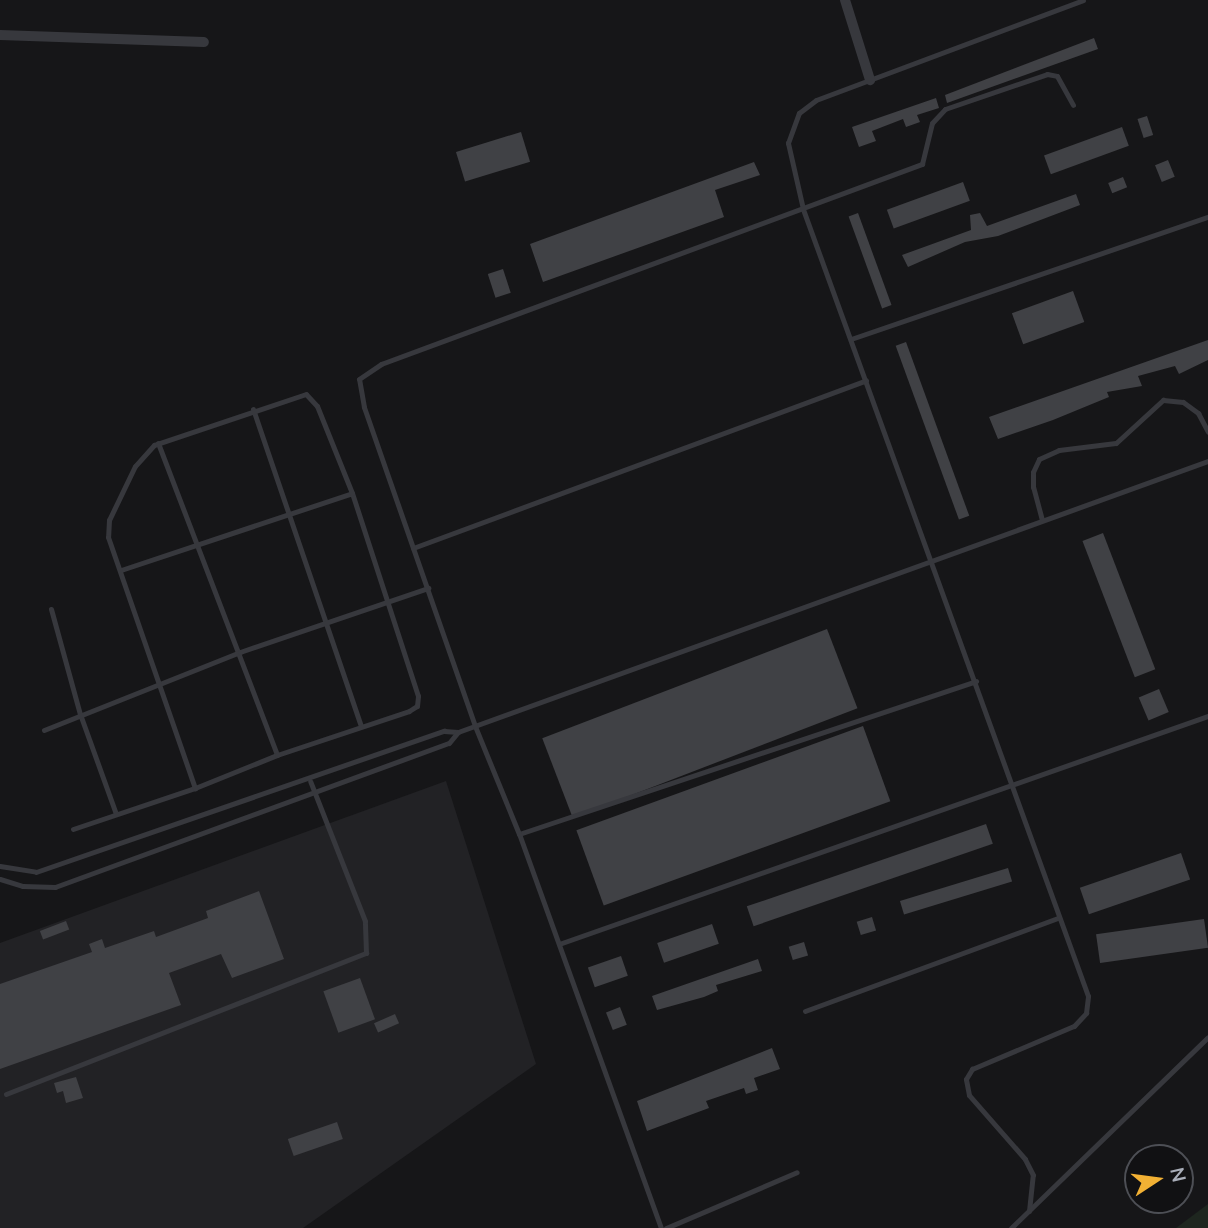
<!DOCTYPE html>
<html>
<head>
<meta charset="utf-8">
<style>
  body { margin:0 }
  #map { position:relative; width:1208px; height:1228px; overflow:hidden; background:#161618; font-family:"Nunito Sans",sans-serif }
  div>[style] { position:absolute }
  [style*='--x'] { left:calc(var(--x)*1px); top:calc(var(--y)*1px); width:calc(var(--w)*1px); rotate:calc(var(--a)*1deg) }
  .built>* { inset:0; background:#222225 }
  .green>* { inset:0; background:#1e261f }
  .building>* { inset:0; background:#404145; transform-origin:0 0 }
  .lane>* { height:5px; margin:-2.5px; padding:0 2.5px; transform-origin:2.5px; border-radius:2.5px; background:#37383d }
  .street>* { height:10px; margin:-5px; padding:0 5px; transform-origin:5px; border-radius:5px; background:#37383d }
  span { translate:-50% -50%; white-space:nowrap; text-align:center; line-height:1.15; -webkit-text-stroke:5px #111113; paint-order:stroke }
  .north { position:absolute; left:1124px; top:1144px; width:70px; height:70px; box-sizing:border-box; background:#111113; border:2px solid #4d4f55; border-radius:50%; rotate:77deg; font-size:19px; font-weight:700; line-height:28px; text-align:center; color:#a8adb8 }
  .north::after { content:''; display:block; margin:auto; width:24px; height:32px; background:#f2b134; clip-path:polygon(50% 0,100% 100%,50% 72%,0 100%) }
</style>
</head>
<body>
<div id="map">
  <div class="built">
    <div style="clip-path:polygon(446px 781px,536px 1064px,303px 1228px,0 1228px,0 943px)"></div>
  </div>
  <div class="green">
    <div style="clip-path:polygon(1208px 1204px,1208px 1228px,1176px 1228px)"></div>
  </div>
  <div class="building">
    <div style="clip-path:polygon(1094px 38px,1098px 49px,947px 103px,945px 95px)"></div>
    <div style="clip-path:polygon(936px 98px,939px 108px,917px 115px,920px 122px,906px 127px,903px 119px,872px 131px,876px 141px,859px 147px,852px 127px)"></div>
    <div style="left:1147px;top:116px;width:20px;height:10px;rotate:72deg"></div>
    <div style="left:1122px;top:127px;width:20px;height:83px;rotate:70deg"></div>
    <div style="left:521px;top:132px;width:31px;height:68px;rotate:73deg"></div>
    <div style="left:1168px;top:160px;width:18px;height:14px;rotate:68deg"></div>
    <div style="clip-path:polygon(754px 162px,760px 175px,715px 190px,724px 217px,543px 282px,530px 244px)"></div>
    <div style="left:1123px;top:177px;width:11px;height:16px;rotate:68deg"></div>
    <div style="left:963px;top:182px;width:20px;height:81px;rotate:70deg"></div>
    <div style="clip-path:polygon(1076px 194px,1080px 205px,998px 236px,965px 242px,908px 267px,902px 255px,971px 230px,970px 215px,980px 213px,987px 226px)"></div>
    <div style="left:858px;top:213px;width:98px;height:10px;rotate:70deg"></div>
    <div style="left:503px;top:269px;width:25px;height:16px;rotate:72deg"></div>
    <div style="left:1073px;top:291px;width:33px;height:65px;rotate:70deg"></div>
    <div style="clip-path:polygon(1208px 340px,1208px 360px,1179px 374px,1175px 366px,1138px 376px,1142px 386px,1107px 392px,1109px 397px,1053px 420px,998px 439px,989px 417px)"></div>
    <div style="left:906px;top:342px;width:185px;height:11px;rotate:70deg"></div>
    <div style="left:1103px;top:533px;width:146px;height:22px;rotate:69deg"></div>
    <div style="left:827px;top:629px;width:85px;height:305px;rotate:69deg"></div>
    <div style="left:1159px;top:689px;width:25px;height:22px;rotate:67deg"></div>
    <div style="left:863px;top:726px;width:80px;height:305px;rotate:70deg"></div>
    <div style="left:986px;top:824px;width:21px;height:253px;rotate:71deg"></div>
    <div style="left:1181px;top:853px;width:28px;height:107px;rotate:71deg"></div>
    <div style="left:1008px;top:868px;width:14px;height:113px;rotate:73deg"></div>
    <div style="clip-path:polygon(259px 891px,284px 959px,232px 978px,221px 954px,169px 973px,181px 1005px,0 1069px,0 984px,92px 952px,89px 944px,102px 939px,105px 948px,154px 931px,156px 937px,208px 918px,206px 911px)"></div>
    <div style="left:872px;top:917px;width:14px;height:16px;rotate:73deg"></div>
    <div style="left:1204px;top:919px;width:29px;height:109px;rotate:82deg"></div>
    <div style="left:66px;top:921px;width:9px;height:28px;rotate:69deg"></div>
    <div style="left:712px;top:924px;width:21px;height:58px;rotate:71deg"></div>
    <div style="left:804px;top:942px;width:14px;height:16px;rotate:73deg"></div>
    <div style="left:621px;top:956px;width:21px;height:35px;rotate:71deg"></div>
    <div style="clip-path:polygon(758px 959px,762px 971px,716px 985px,718px 991px,704px 997px,657px 1010px,652px 996px)"></div>
    <div style="left:360px;top:978px;width:44px;height:39px;rotate:70deg"></div>
    <div style="left:620px;top:1007px;width:19px;height:15px;rotate:69deg"></div>
    <div style="left:395px;top:1014px;width:10px;height:23px;rotate:66deg"></div>
    <div style="clip-path:polygon(772px 1048px,780px 1069px,754px 1078px,758px 1090px,746px 1094px,744px 1088px,706px 1101px,709px 1108px,647px 1131px,637px 1101px)"></div>
    <div style="clip-path:polygon(76px 1077px,83px 1098px,66px 1103px,63px 1091px,57px 1093px,54px 1083px)"></div>
    <div style="left:337px;top:1122px;width:18px;height:52px;rotate:71deg"></div>
  </div>
  <div class="lane">
    <div style="--x:851;--y:339;--w:377;--a:-18.9"></div>
    <div style="--x:253;--y:409;--w:335;--a:71.2"></div>
    <div style="--x:158;--y:443;--w:334;--a:69.1"></div>
    <div style="--x:1042;--y:520;--w:34;--a:-105"></div>
    <div style="--x:1033;--y:487;--w:15;--a:-90"></div>
    <div style="--x:1033;--y:472;--w:14;--a:-65"></div>
    <div style="--x:1039;--y:459;--w:22;--a:-24"></div>
    <div style="--x:1059;--y:450;--w:57;--a:-7"></div>
    <div style="--x:1116;--y:443;--w:64;--a:-42.5"></div>
    <div style="--x:1163;--y:400;--w:20;--a:6"></div>
    <div style="--x:1183;--y:402;--w:19;--a:36"></div>
    <div style="--x:1198;--y:413;--w:21;--a:62"></div>
    <div style="--x:413;--y:548;--w:483;--a:-20.3"></div>
    <div style="--x:121;--y:570;--w:243;--a:-18.4"></div>
    <div style="--x:51;--y:609;--w:109;--a:74.6"></div>
    <div style="--x:80;--y:714;--w:106;--a:70.2"></div>
    <div style="--x:44;--y:730;--w:211;--a:-21.7"></div>
    <div style="--x:240;--y:652;--w:199;--a:-18.8"></div>
    <div style="--x:73;--y:829;--w:129;--a:-18.6"></div>
    <div style="--x:195;--y:788;--w:88;--a:-21.9"></div>
    <div style="--x:277;--y:755;--w:139;--a:-18.4"></div>
    <div style="--x:409;--y:711;--w:9;--a:-32"></div>
    <div style="--x:417;--y:706;--w:10;--a:-84"></div>
    <div style="--x:418;--y:696;--w:213;--a:-108"></div>
    <div style="--x:352;--y:493;--w:94;--a:-111.9"></div>
    <div style="--x:317;--y:406;--w:16;--a:-133"></div>
    <div style="--x:306;--y:394;--w:160;--a:161.5"></div>
    <div style="--x:154;--y:445;--w:28;--a:132"></div>
    <div style="--x:135;--y:466;--w:60;--a:115.7"></div>
    <div style="--x:109;--y:520;--w:17;--a:93"></div>
    <div style="--x:108;--y:537;--w:266;--a:70.9"></div>
    <div style="--x:519;--y:834;--w:482;--a:-18.5"></div>
    <div style="--x:0;--y:866;--w:36;--a:9"></div>
    <div style="--x:36;--y:872;--w:432;--a:-19.1"></div>
    <div style="--x:444;--y:731;--w:14;--a:4"></div>
    <div style="--x:458;--y:732;--w:797;--a:-19.87"></div>
    <div style="--x:0;--y:879;--w:24;--a:17"></div>
    <div style="--x:23;--y:886;--w:32;--a:2"></div>
    <div style="--x:55;--y:887;--w:419;--a:-20.1"></div>
    <div style="--x:449;--y:743;--w:14;--a:-51"></div>
    <div style="--x:559;--y:944;--w:688;--a:-19.36"></div>
    <div style="--x:805;--y:1011;--w:270;--a:-20.2"></div>
    <div style="--x:6;--y:1094;--w:387;--a:-21.4"></div>
    <div style="--x:366;--y:953;--w:32;--a:-92"></div>
    <div style="--x:365;--y:921;--w:150;--a:-111.4"></div>
    <div style="--x:1029;--y:1211;--w:36;--a:-84"></div>
    <div style="--x:1033;--y:1175;--w:18;--a:-117"></div>
    <div style="--x:1025;--y:1159;--w:85;--a:-131.2"></div>
    <div style="--x:969;--y:1095;--w:16;--a:-101"></div>
    <div style="--x:966;--y:1079;--w:12;--a:-59"></div>
    <div style="--x:972;--y:1069;--w:111;--a:-22.9"></div>
    <div style="--x:1074;--y:1026;--w:18;--a:-47"></div>
    <div style="--x:1086;--y:1013;--w:17;--a:-83"></div>
    <div style="--x:1088;--y:996;--w:837;--a:-109.91"></div>
    <div style="--x:803;--y:209;--w:68;--a:-102.8"></div>
    <div style="--x:788;--y:143;--w:32;--a:-70"></div>
    <div style="--x:799;--y:113;--w:21;--a:-37"></div>
    <div style="--x:816;--y:100;--w:285;--a:-20.5"></div>
    <div style="--x:661;--y:1228;--w:419;--a:-109.8"></div>
    <div style="--x:519;--y:834;--w:117;--a:-112.2"></div>
    <div style="--x:475;--y:726;--w:338;--a:-109.2"></div>
    <div style="--x:364;--y:407;--w:28;--a:-100"></div>
    <div style="--x:359;--y:379;--w:27;--a:-34"></div>
    <div style="--x:381;--y:364;--w:577;--a:-20.29"></div>
    <div style="--x:922;--y:164;--w:42;--a:-76.3"></div>
    <div style="--x:932;--y:123;--w:19;--a:-47"></div>
    <div style="--x:945;--y:109;--w:108;--a:-18.9"></div>
    <div style="--x:1047;--y:74;--w:10;--a:11"></div>
    <div style="--x:1057;--y:76;--w:33;--a:61"></div>
    <div style="--x:666;--y:1228;--w:142;--a:-23.1"></div>
    <div style="--x:1011;--y:1228;--w:274;--a:-44.1"></div>
  </div>
  <div class="street">
    <div style="--x:845;--y:0;--w:84;--a:72.6"></div>
    <div style="--x:0;--y:35;--w:204;--a:2"></div>
  </div>
  <div class="north">N</div>
</div>
</body>
</html>
